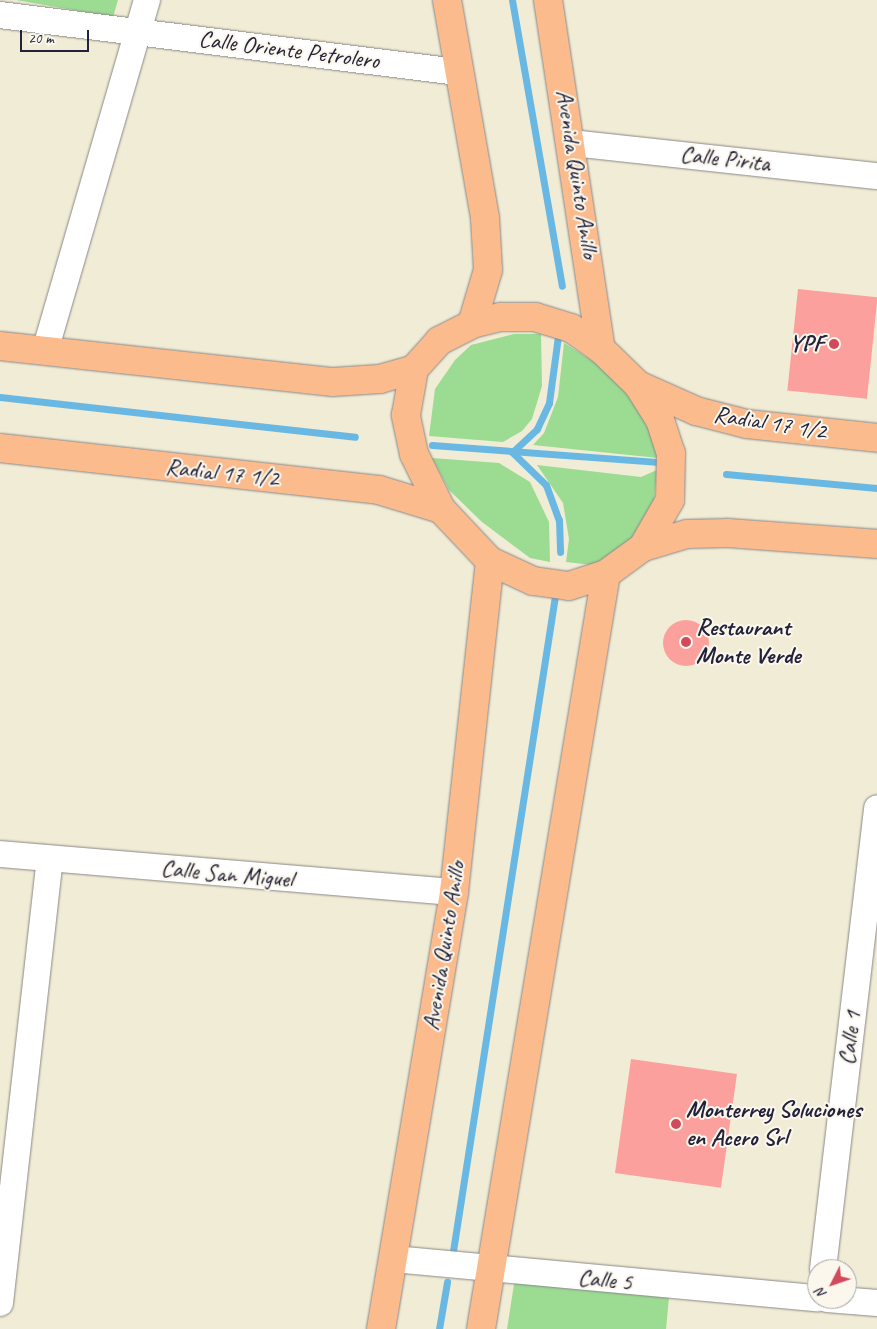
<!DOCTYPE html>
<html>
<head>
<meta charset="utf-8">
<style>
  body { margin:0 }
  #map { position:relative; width:877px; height:1329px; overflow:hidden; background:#f1ecd5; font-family:Caveat,sans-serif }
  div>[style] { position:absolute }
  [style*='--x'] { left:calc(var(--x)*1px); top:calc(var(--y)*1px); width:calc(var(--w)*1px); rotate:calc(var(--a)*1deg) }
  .green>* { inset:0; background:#9bdc92 }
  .stream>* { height:7px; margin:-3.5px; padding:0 3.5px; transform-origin:3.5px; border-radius:3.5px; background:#69b8e4 }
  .building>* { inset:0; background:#fca09d; transform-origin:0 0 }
  .round { border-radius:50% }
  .roads { filter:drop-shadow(0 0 1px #8a8788) drop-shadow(0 0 1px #8a8788) }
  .minor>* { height:26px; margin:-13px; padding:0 13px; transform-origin:13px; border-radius:13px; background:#fff }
  .major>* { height:28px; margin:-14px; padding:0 14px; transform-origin:14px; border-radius:14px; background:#fbbb8d }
  .dots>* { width:14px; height:14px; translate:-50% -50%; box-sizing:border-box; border:2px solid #fbf7ec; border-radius:50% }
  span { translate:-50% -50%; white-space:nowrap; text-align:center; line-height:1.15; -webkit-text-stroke:4px #fbf7ec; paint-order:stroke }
  .street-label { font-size:24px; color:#22223b }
  .poi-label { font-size:24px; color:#22223b; font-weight:700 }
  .right { translate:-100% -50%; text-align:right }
  .left { translate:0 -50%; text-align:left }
  .north { position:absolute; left:807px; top:1259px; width:50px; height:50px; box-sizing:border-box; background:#fbf7ec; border:1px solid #a4a2a5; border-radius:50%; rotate:229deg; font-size:14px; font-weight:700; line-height:20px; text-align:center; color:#22223b }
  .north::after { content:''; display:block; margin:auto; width:18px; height:22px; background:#d1495b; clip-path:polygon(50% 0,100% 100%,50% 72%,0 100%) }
  .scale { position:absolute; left:20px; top:30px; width:69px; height:22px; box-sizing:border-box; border:2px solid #22223b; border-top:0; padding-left:6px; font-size:15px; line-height:18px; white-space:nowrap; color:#22223b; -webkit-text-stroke:4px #fbf7ec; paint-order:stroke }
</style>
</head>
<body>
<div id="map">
  <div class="green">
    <div style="clip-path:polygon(16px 0,118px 0,113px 17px)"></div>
    <div style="clip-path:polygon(514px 334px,541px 334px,542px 386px,532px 419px,522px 431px,503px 442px,429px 436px,435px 389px,455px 360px,471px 345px)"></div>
    <div style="clip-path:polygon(564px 343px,602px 367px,635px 402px,656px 445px,658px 458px,533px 445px,544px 433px,558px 397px)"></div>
    <div style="clip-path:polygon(432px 458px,499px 463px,530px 482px,549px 522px,550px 562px,530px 558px,482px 522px,449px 490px)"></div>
    <div style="clip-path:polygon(537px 465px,641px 477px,657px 470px,654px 501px,637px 536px,609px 558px,592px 565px,566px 562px,569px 539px,563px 503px)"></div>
    <div style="clip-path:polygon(515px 1278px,669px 1297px,666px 1329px,507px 1329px)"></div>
  </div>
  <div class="stream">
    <div style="--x:512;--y:0;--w:290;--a:80.1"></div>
    <div style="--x:558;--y:336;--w:68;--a:97.7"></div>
    <div style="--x:549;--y:403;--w:29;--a:115"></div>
    <div style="--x:537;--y:429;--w:34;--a:137"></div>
    <div style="--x:512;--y:452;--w:47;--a:44.1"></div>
    <div style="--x:546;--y:485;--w:37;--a:70"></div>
    <div style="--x:559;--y:520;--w:32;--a:88"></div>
    <div style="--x:0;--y:397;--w:357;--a:6.4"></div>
    <div style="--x:432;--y:445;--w:225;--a:4.3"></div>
    <div style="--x:726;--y:474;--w:152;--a:5.3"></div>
    <div style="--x:453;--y:1251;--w:663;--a:-81.15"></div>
    <div style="--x:439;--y:1329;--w:48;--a:-80.3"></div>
  </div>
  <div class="building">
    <div style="left:798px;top:289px;width:80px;height:102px;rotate:6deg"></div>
    <div class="round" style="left:663px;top:620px;width:46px;height:46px"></div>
    <div style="left:631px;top:1059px;width:107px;height:115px;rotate:8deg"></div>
  </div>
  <div class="roads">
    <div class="minor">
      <div style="--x:0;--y:15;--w:463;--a:7.1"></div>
      <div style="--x:572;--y:143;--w:307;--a:6.2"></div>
      <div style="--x:45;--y:351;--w:366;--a:-73.8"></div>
      <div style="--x:0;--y:854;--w:456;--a:4.8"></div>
      <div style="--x:393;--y:1259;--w:426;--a:5.3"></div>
      <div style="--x:823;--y:1269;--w:464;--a:-83.3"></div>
      <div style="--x:827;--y:1299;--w:50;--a:4.6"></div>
      <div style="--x:0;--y:1303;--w:446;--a:-83.6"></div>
    </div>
    <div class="major">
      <div style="--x:447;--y:0;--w:221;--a:80.1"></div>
      <div style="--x:485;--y:218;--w:52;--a:86.7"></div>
      <div style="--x:488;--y:270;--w:56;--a:106.5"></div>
      <div style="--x:548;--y:0;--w:353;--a:81.4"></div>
      <div style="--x:501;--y:317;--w:34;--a:0"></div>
      <div style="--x:535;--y:317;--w:38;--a:17"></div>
      <div style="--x:571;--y:328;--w:37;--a:35"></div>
      <div style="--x:601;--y:349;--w:52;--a:44.2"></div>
      <div style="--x:638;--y:385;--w:41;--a:57.8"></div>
      <div style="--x:660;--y:420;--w:35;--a:72"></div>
      <div style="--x:671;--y:453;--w:47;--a:91.2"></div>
      <div style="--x:670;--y:500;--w:54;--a:119.9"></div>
      <div style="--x:643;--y:547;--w:46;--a:143.9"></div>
      <div style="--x:606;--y:574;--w:39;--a:162"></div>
      <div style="--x:569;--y:586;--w:36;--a:-172"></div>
      <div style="--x:533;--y:581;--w:47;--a:-155.1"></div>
      <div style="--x:490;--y:561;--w:71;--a:-133.3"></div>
      <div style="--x:441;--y:509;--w:61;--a:-116.1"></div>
      <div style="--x:414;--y:454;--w:40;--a:-102"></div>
      <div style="--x:406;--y:415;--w:47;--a:-80.1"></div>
      <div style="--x:414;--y:369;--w:38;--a:-48"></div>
      <div style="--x:439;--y:341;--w:37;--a:-27"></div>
      <div style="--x:472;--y:324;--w:30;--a:-14"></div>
      <div style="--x:0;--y:346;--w:335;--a:6.2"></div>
      <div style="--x:333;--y:382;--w:47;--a:-3.7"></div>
      <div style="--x:380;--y:379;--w:35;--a:-16"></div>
      <div style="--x:638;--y:385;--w:64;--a:24.1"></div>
      <div style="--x:696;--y:411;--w:53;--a:14.3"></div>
      <div style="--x:747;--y:424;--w:131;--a:6.1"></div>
      <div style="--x:0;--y:448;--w:381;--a:6.3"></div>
      <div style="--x:379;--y:490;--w:65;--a:17"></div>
      <div style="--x:643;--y:547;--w:46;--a:-16.5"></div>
      <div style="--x:687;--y:534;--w:41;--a:-1.4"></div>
      <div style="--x:728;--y:533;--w:149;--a:4.2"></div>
      <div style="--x:381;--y:1329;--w:443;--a:-80.5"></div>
      <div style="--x:454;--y:892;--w:333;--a:-83.8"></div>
      <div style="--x:481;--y:1329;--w:765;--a:-80.6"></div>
    </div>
  </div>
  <div class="dots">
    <div style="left:834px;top:344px;background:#d1495b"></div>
    <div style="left:686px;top:642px;background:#d1495b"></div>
    <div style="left:676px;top:1124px;background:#d1495b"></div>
  </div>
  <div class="street-label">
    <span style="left:289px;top:50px;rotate:7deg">Calle Oriente Petrolero</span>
    <span style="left:725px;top:159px;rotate:6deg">Calle Pirita</span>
    <span style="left:577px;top:174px;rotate:81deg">Avenida Quinto Anillo</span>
    <span style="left:770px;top:423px;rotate:9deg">Radial 17 1/2</span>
    <span style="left:222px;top:473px;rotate:6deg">Radial 17 1/2</span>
    <span style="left:227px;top:874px;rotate:5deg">Calle San Miguel</span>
    <span style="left:444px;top:946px;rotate:-81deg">Avenida Quinto Anillo</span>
    <span style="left:850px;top:1038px;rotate:-83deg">Calle 1</span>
    <span style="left:605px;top:1280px;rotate:5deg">Calle 5</span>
  </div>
  <div class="poi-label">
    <span class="right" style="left:824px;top:344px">YPF</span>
    <span class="left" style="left:696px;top:642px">Restaurant<br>Monte Verde</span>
    <span class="left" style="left:686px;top:1124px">Monterrey Soluciones<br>en Acero Srl</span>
  </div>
  <div class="north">N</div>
  <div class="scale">20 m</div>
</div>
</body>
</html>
